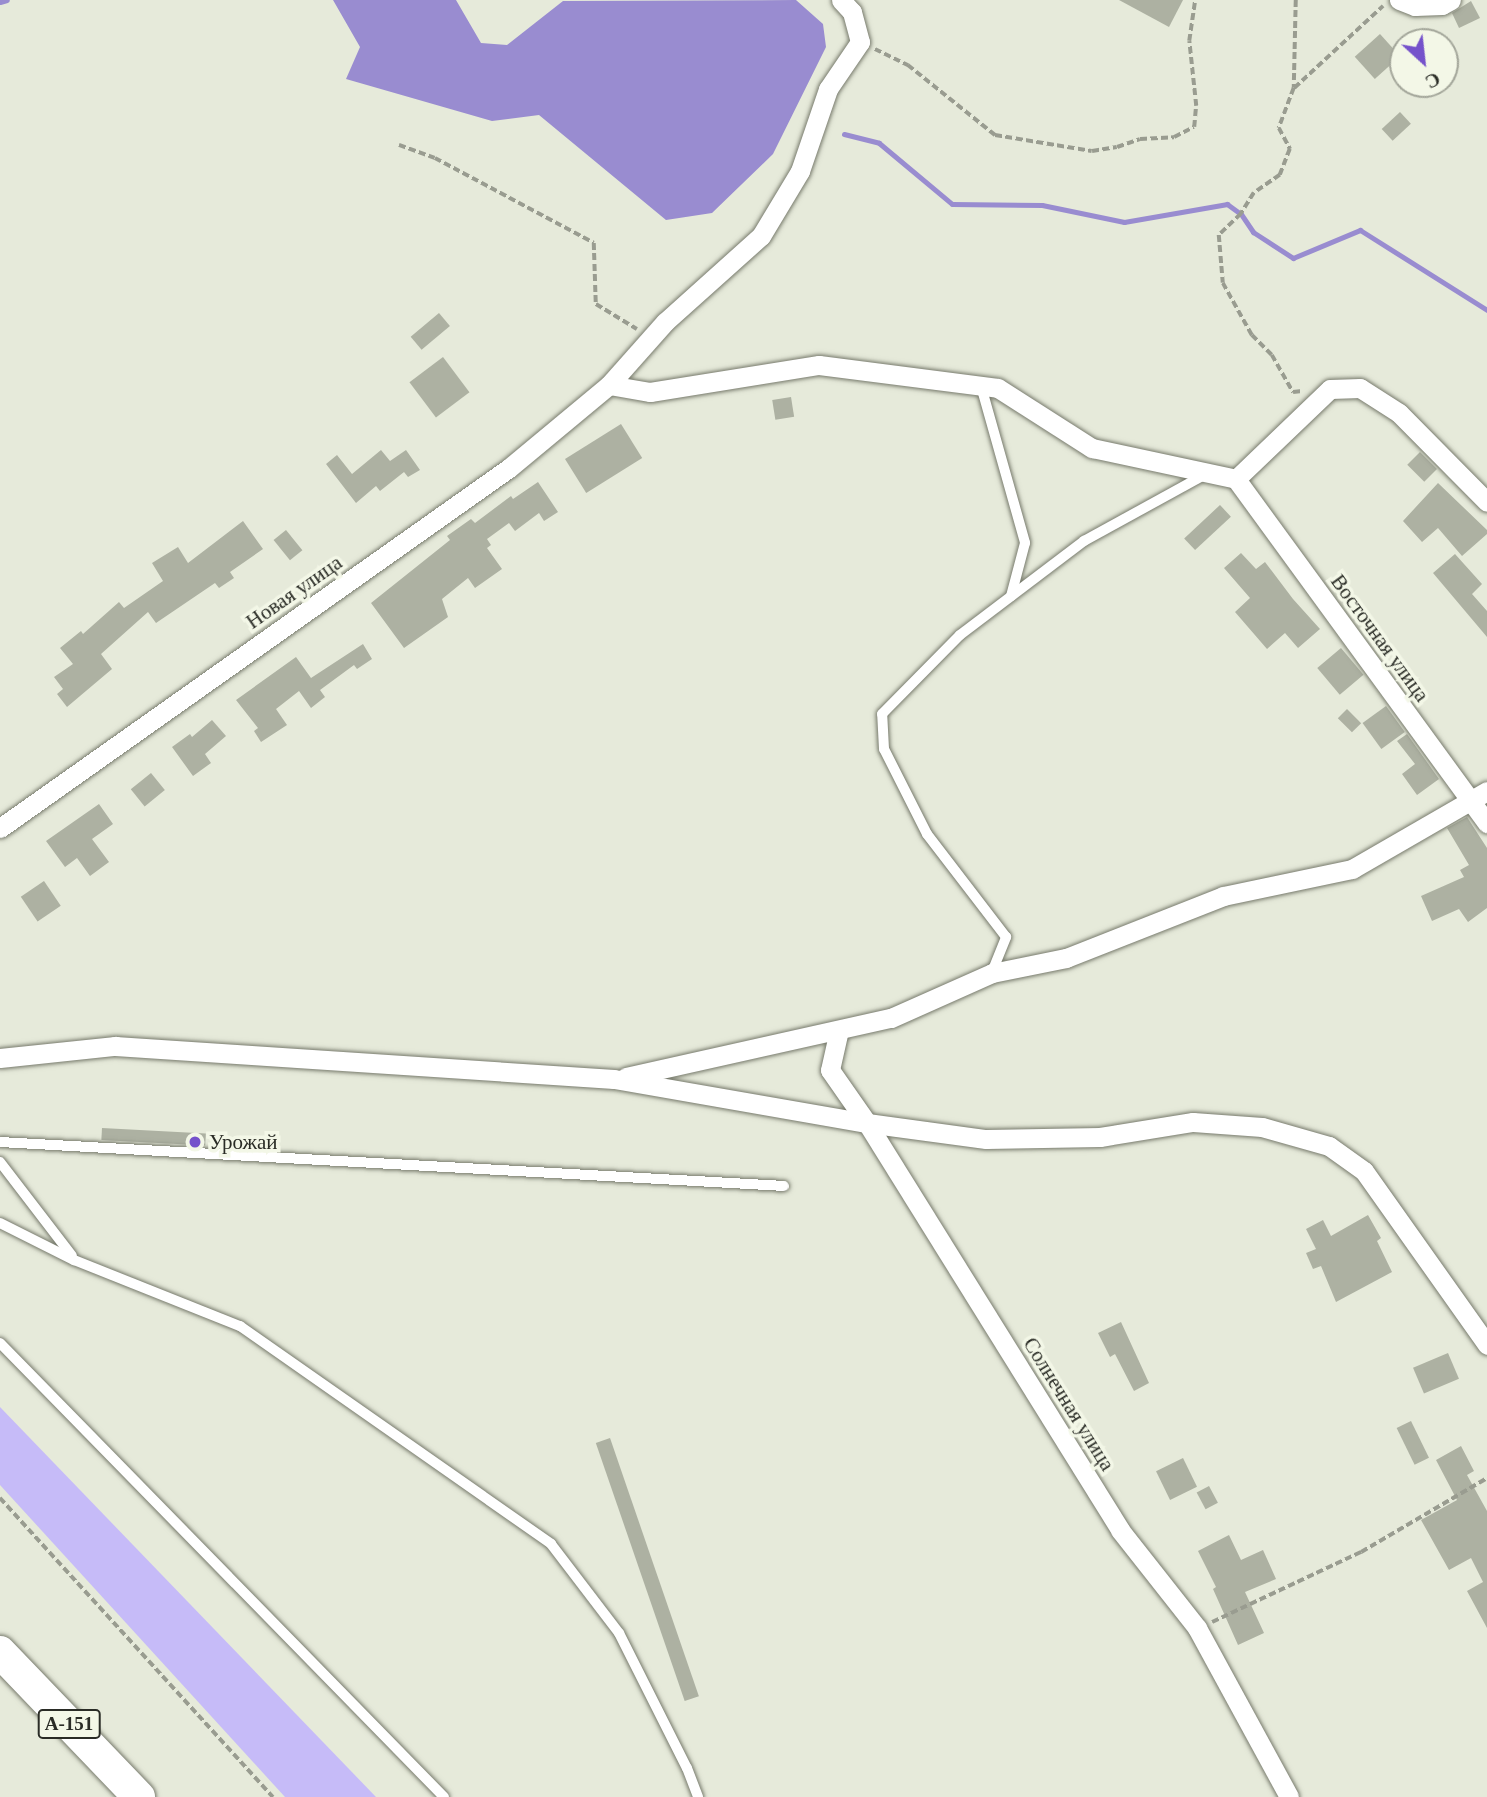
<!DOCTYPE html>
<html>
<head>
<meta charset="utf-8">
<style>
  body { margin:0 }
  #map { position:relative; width:1487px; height:1797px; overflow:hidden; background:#e6eada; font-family:Georgia,serif }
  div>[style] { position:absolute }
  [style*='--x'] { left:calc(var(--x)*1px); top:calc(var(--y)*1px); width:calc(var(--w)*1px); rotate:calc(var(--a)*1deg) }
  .green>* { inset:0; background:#c6bbf8 }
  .water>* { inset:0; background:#998cd0 }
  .stream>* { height:5px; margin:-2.5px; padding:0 2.5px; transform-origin:2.5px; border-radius:2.5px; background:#998cd0 }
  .building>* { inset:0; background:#adb1a2; transform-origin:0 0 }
  .path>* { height:3.5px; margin-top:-1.75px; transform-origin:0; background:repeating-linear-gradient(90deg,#999c90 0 7px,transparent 0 10.5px) }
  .roads { filter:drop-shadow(0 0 2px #777a6c) drop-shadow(0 0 2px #777a6c) }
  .service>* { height:10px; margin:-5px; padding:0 5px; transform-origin:5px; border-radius:5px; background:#fff }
  .minor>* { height:19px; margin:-9.5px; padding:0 9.5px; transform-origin:9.5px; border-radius:9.5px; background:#fff }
  .trunk>* { height:32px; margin:-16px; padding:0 16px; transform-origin:16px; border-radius:16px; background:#fff }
  .dots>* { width:19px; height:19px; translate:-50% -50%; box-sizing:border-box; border:4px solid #f3f7e7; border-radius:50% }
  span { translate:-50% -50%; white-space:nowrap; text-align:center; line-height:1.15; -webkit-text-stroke:7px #f3f7e7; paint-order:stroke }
  .shield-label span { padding:2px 5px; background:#f3f7e7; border:2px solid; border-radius:5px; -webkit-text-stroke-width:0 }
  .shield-label { font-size:19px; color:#2a2c26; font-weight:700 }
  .street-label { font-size:21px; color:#2a2c26 }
  .poi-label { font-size:21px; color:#2a2c26 }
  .left { translate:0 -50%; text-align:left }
  .north { position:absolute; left:1389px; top:28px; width:70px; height:70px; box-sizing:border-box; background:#f3f7e7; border:2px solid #a3a69a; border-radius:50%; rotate:153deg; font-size:19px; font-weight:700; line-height:28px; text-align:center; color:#2a2c26 }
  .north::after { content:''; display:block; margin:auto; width:24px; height:32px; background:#7552cb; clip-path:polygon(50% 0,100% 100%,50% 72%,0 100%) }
</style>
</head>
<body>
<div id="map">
  <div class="green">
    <div style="clip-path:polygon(0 1407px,376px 1797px,285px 1797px,0 1485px)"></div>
  </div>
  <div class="water">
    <div style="clip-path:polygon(333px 0,456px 0,481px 43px,507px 45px,563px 1px,796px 0,823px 24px,826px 47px,773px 154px,712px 213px,666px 220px,539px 115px,492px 121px,346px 79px,360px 47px)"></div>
  </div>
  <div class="stream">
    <div style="--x:0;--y:2;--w:7;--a:-16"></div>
    <div style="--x:844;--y:134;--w:36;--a:14"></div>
    <div style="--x:879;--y:143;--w:95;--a:39.9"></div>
    <div style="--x:952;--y:204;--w:90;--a:0.6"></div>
    <div style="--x:1042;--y:205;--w:84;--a:11.7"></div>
    <div style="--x:1124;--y:222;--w:105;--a:-9.9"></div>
    <div style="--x:1227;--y:204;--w:17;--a:36"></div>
    <div style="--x:1241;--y:214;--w:22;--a:56"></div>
    <div style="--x:1253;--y:232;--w:48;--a:33"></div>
    <div style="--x:1293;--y:258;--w:73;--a:-22.7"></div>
    <div style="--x:1360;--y:230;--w:150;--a:32.2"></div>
  </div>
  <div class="building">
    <div style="clip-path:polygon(1119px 0,1183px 0,1169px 27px)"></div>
    <div style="clip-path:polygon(1471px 1px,1480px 18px,1459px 28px,1452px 13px)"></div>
    <div style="left:1380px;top:34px;width:30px;height:34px;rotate:48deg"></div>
    <div style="left:1400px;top:112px;width:16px;height:25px;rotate:47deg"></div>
    <div style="left:439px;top:313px;width:17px;height:37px;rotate:50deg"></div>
    <div style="left:443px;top:357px;width:44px;height:42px;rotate:53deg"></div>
    <div style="left:791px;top:397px;width:20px;height:19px;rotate:81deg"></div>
    <div style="left:621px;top:424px;width:40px;height:66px;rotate:58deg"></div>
    <div style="clip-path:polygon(381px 450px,390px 461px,406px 450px,420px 470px,408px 477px,404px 472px,380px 491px,376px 486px,356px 503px,326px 464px,337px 455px,352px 474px)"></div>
    <div style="left:1420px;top:452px;width:24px;height:18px;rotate:45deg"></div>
    <div style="clip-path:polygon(538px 482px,558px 512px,544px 521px,539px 513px,515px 531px,509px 523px,487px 539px,491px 545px,487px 548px,502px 569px,475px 588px,468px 578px,442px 599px,448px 617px,404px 648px,371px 603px,450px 540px,447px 536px,471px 519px,475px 523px,511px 496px,513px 499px)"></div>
    <div style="clip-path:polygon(1438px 483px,1487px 530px,1487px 534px,1462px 556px,1438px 528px,1422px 542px,1403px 521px)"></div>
    <div style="left:1220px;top:505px;width:16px;height:49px;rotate:47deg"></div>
    <div style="clip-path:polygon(243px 521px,263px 549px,230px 572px,234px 578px,219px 588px,215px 583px,156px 623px,148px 612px,101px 654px,112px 669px,67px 707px,57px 694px,63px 689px,54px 677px,73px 664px,60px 648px,81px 631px,83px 634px,119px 602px,124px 608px,163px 581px,152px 563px,178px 547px,188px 563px)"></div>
    <div style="left:286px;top:530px;width:26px;height:16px;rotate:51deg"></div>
    <div style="clip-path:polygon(1241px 553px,1256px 569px,1265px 562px,1293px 599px,1320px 629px,1298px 648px,1285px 633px,1267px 649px,1235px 612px,1250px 598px,1224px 568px)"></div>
    <div style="clip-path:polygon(1455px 554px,1482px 584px,1472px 594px,1487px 611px,1487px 637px,1433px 573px)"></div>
    <div style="clip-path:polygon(363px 644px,372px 659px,357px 669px,354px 665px,320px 690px,325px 697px,311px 708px,299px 691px,276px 709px,287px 725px,261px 742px,254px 731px,258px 728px,236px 700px,296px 657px,311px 678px)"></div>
    <div style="left:1341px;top:648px;width:35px;height:31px;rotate:50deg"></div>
    <div style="left:1386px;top:706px;width:32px;height:29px;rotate:54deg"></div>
    <div style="left:1347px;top:709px;width:20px;height:13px;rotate:45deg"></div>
    <div style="clip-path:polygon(212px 720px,226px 736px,205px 754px,211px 763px,193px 776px,172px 747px,190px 734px,192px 737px)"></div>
    <div style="clip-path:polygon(1407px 734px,1439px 779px,1417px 795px,1402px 774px,1415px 764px,1397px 741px)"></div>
    <div style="left:151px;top:773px;width:22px;height:26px;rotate:51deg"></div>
    <div style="clip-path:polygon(99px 804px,113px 824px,92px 839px,109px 862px,90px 876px,77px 858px,65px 867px,46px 841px)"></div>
    <div style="clip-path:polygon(1467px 817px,1487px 848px,1487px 908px,1468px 922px,1459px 909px,1432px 921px,1421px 896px,1464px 877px,1460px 870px,1469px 865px,1447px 828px)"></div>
    <div style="left:44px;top:881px;width:30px;height:28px;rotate:56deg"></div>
    <div style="left:102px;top:1128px;width:104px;height:12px;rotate:3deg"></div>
    <div style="clip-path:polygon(1368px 1215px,1381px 1238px,1377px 1241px,1392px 1272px,1336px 1302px,1321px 1266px,1313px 1269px,1306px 1253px,1316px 1249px,1306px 1229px,1323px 1220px,1331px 1236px)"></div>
    <div style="clip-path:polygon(1121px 1322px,1149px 1383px,1134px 1391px,1115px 1354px,1110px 1357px,1098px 1333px)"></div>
    <div style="left:1448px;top:1353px;width:28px;height:38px;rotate:67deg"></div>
    <div style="left:1411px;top:1421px;width:41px;height:16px;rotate:64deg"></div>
    <div style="left:610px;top:1438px;width:273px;height:15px;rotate:71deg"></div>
    <div style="clip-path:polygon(1461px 1446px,1474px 1471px,1467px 1475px,1487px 1511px,1487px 1628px,1467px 1591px,1483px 1582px,1471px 1558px,1449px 1570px,1421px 1520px,1457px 1500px,1436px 1460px)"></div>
    <div style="left:1183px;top:1458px;width:32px;height:30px;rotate:64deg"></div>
    <div style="left:1209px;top:1486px;width:19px;height:14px;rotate:62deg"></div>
    <div style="clip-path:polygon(1229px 1535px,1241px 1560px,1263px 1550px,1276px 1579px,1245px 1592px,1264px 1633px,1238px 1645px,1213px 1589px,1216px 1587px,1198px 1551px)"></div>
  </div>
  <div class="path">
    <div style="--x:1296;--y:0;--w:88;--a:91.3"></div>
    <div style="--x:1294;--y:88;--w:43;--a:110.6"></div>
    <div style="--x:1279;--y:128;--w:24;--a:62"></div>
    <div style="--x:1290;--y:149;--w:28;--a:111"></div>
    <div style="--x:1280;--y:175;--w:32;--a:145"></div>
    <div style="--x:1254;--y:193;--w:25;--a:122"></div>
    <div style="--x:1241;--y:214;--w:30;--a:136"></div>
    <div style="--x:1219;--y:235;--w:48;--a:85.2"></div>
    <div style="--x:1223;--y:283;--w:60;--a:60.9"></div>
    <div style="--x:1252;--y:335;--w:28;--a:45"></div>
    <div style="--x:1272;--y:355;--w:43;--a:60.4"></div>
    <div style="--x:1293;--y:392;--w:9;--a:-6"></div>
    <div style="--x:875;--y:49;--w:37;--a:26"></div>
    <div style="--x:908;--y:65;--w:112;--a:38.8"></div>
    <div style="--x:995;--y:135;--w:98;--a:9.4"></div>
    <div style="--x:1092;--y:151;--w:25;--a:-9"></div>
    <div style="--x:1117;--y:147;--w:24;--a:-19"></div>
    <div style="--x:1140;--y:139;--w:34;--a:-3"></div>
    <div style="--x:1174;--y:137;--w:22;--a:-27"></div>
    <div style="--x:1194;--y:127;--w:21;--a:-85"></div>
    <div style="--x:1196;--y:106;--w:65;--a:-96.1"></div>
    <div style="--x:1189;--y:41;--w:41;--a:-81.7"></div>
    <div style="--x:1294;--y:88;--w:121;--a:-42.7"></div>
    <div style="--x:399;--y:145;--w:38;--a:20"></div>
    <div style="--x:435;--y:158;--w:180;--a:28.1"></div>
    <div style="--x:594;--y:243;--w:61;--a:88.1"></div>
    <div style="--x:596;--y:304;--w:48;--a:31.4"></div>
    <div style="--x:0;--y:1498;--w:405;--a:47.6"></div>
    <div style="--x:1212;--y:1622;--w:165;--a:-25.2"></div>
    <div style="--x:1361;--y:1552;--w:146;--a:-30.4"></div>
  </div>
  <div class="roads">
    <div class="service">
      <div style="--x:981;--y:386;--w:163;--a:74.3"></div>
      <div style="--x:1025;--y:543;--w:55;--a:104.8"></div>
      <div style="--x:992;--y:972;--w:38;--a:-68"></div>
      <div style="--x:1006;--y:937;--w:130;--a:-127.5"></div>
      <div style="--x:927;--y:834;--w:95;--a:-116.8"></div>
      <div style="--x:884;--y:749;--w:35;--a:-93"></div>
      <div style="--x:882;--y:714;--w:111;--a:-45.4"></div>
      <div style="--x:960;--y:635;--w:156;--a:-37.2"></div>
      <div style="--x:1084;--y:541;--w:137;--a:-28.8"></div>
      <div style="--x:0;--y:1142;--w:785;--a:3.21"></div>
      <div style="--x:0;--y:1162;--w:118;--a:52.5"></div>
      <div style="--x:0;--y:1223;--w:83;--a:26.6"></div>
      <div style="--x:74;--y:1260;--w:179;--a:21.7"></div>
      <div style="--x:240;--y:1326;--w:380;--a:35"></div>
      <div style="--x:551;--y:1544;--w:112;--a:52.6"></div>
      <div style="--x:619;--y:1633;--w:151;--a:63.3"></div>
      <div style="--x:687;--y:1768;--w:31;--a:69"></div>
      <div style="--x:0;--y:1343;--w:635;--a:45.64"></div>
    </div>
    <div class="minor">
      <div style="--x:1399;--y:0;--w:17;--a:21"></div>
      <div style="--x:1415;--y:6;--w:27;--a:-2"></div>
      <div style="--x:1442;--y:5;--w:10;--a:-29"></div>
      <div style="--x:609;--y:385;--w:42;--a:9.7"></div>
      <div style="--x:650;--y:392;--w:171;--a:-9.1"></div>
      <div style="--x:819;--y:365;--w:180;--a:7.3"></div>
      <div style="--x:998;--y:388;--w:112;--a:32.6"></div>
      <div style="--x:1092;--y:448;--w:147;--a:12.1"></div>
      <div style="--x:1236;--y:479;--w:426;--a:53.9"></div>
      <div style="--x:1236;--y:479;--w:130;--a:-43.8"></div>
      <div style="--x:1330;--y:389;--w:30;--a:-2"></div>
      <div style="--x:1360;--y:388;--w:46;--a:32.7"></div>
      <div style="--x:1399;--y:413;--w:125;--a:45.3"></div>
      <div style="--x:0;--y:828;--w:623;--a:-35.27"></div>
      <div style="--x:509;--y:468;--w:130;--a:-39.7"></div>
      <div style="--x:609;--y:385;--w:84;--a:-48.4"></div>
      <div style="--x:665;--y:322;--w:129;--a:-41.9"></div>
      <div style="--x:761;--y:236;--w:76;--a:-59"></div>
      <div style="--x:800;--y:171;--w:87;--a:-71.1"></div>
      <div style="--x:828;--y:89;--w:57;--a:-55.8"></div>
      <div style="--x:860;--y:42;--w:31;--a:-105"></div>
      <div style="--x:852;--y:12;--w:16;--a:-133"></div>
      <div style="--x:839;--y:1030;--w:41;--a:102.7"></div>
      <div style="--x:830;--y:1070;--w:65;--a:55.1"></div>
      <div style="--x:867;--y:1123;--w:479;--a:58.1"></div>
      <div style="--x:1120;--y:1530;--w:125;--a:51.8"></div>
      <div style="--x:1197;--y:1628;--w:192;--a:61.4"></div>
      <div style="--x:0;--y:1058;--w:116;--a:-6"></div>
      <div style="--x:115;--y:1046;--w:500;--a:3.78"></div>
      <div style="--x:614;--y:1079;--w:257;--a:9.9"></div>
      <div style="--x:867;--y:1123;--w:120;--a:7.7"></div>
      <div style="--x:986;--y:1139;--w:114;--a:-1"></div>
      <div style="--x:1100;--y:1137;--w:94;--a:-9.2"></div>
      <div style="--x:1193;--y:1122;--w:69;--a:4.1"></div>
      <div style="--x:1262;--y:1127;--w:70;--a:15.8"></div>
      <div style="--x:1329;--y:1146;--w:43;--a:35.5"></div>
      <div style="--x:1364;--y:1171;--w:213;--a:54.7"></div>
      <div style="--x:626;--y:1077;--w:271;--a:-12.6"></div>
      <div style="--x:891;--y:1018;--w:111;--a:-24"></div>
      <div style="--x:992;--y:973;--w:76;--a:-11.5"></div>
      <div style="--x:1066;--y:958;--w:169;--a:-21.5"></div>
      <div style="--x:1223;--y:896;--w:132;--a:-11.8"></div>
      <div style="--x:1352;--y:869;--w:156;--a:-30"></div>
    </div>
    <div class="trunk">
      <div style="--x:0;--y:1652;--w:201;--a:46.2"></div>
    </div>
  </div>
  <div class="dots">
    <div style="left:195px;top:1142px;background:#7552cb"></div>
  </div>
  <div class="shield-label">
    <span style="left:69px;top:1724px">А-151</span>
  </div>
  <div class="street-label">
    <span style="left:294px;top:592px;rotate:-35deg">Новая улица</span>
    <span style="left:1380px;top:638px;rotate:54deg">Восточная улица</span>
    <span style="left:1069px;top:1404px;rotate:58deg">Солнечная улица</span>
  </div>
  <div class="poi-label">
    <span class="left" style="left:209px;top:1142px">Урожай</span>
  </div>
  <div class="north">С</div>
</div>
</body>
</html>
